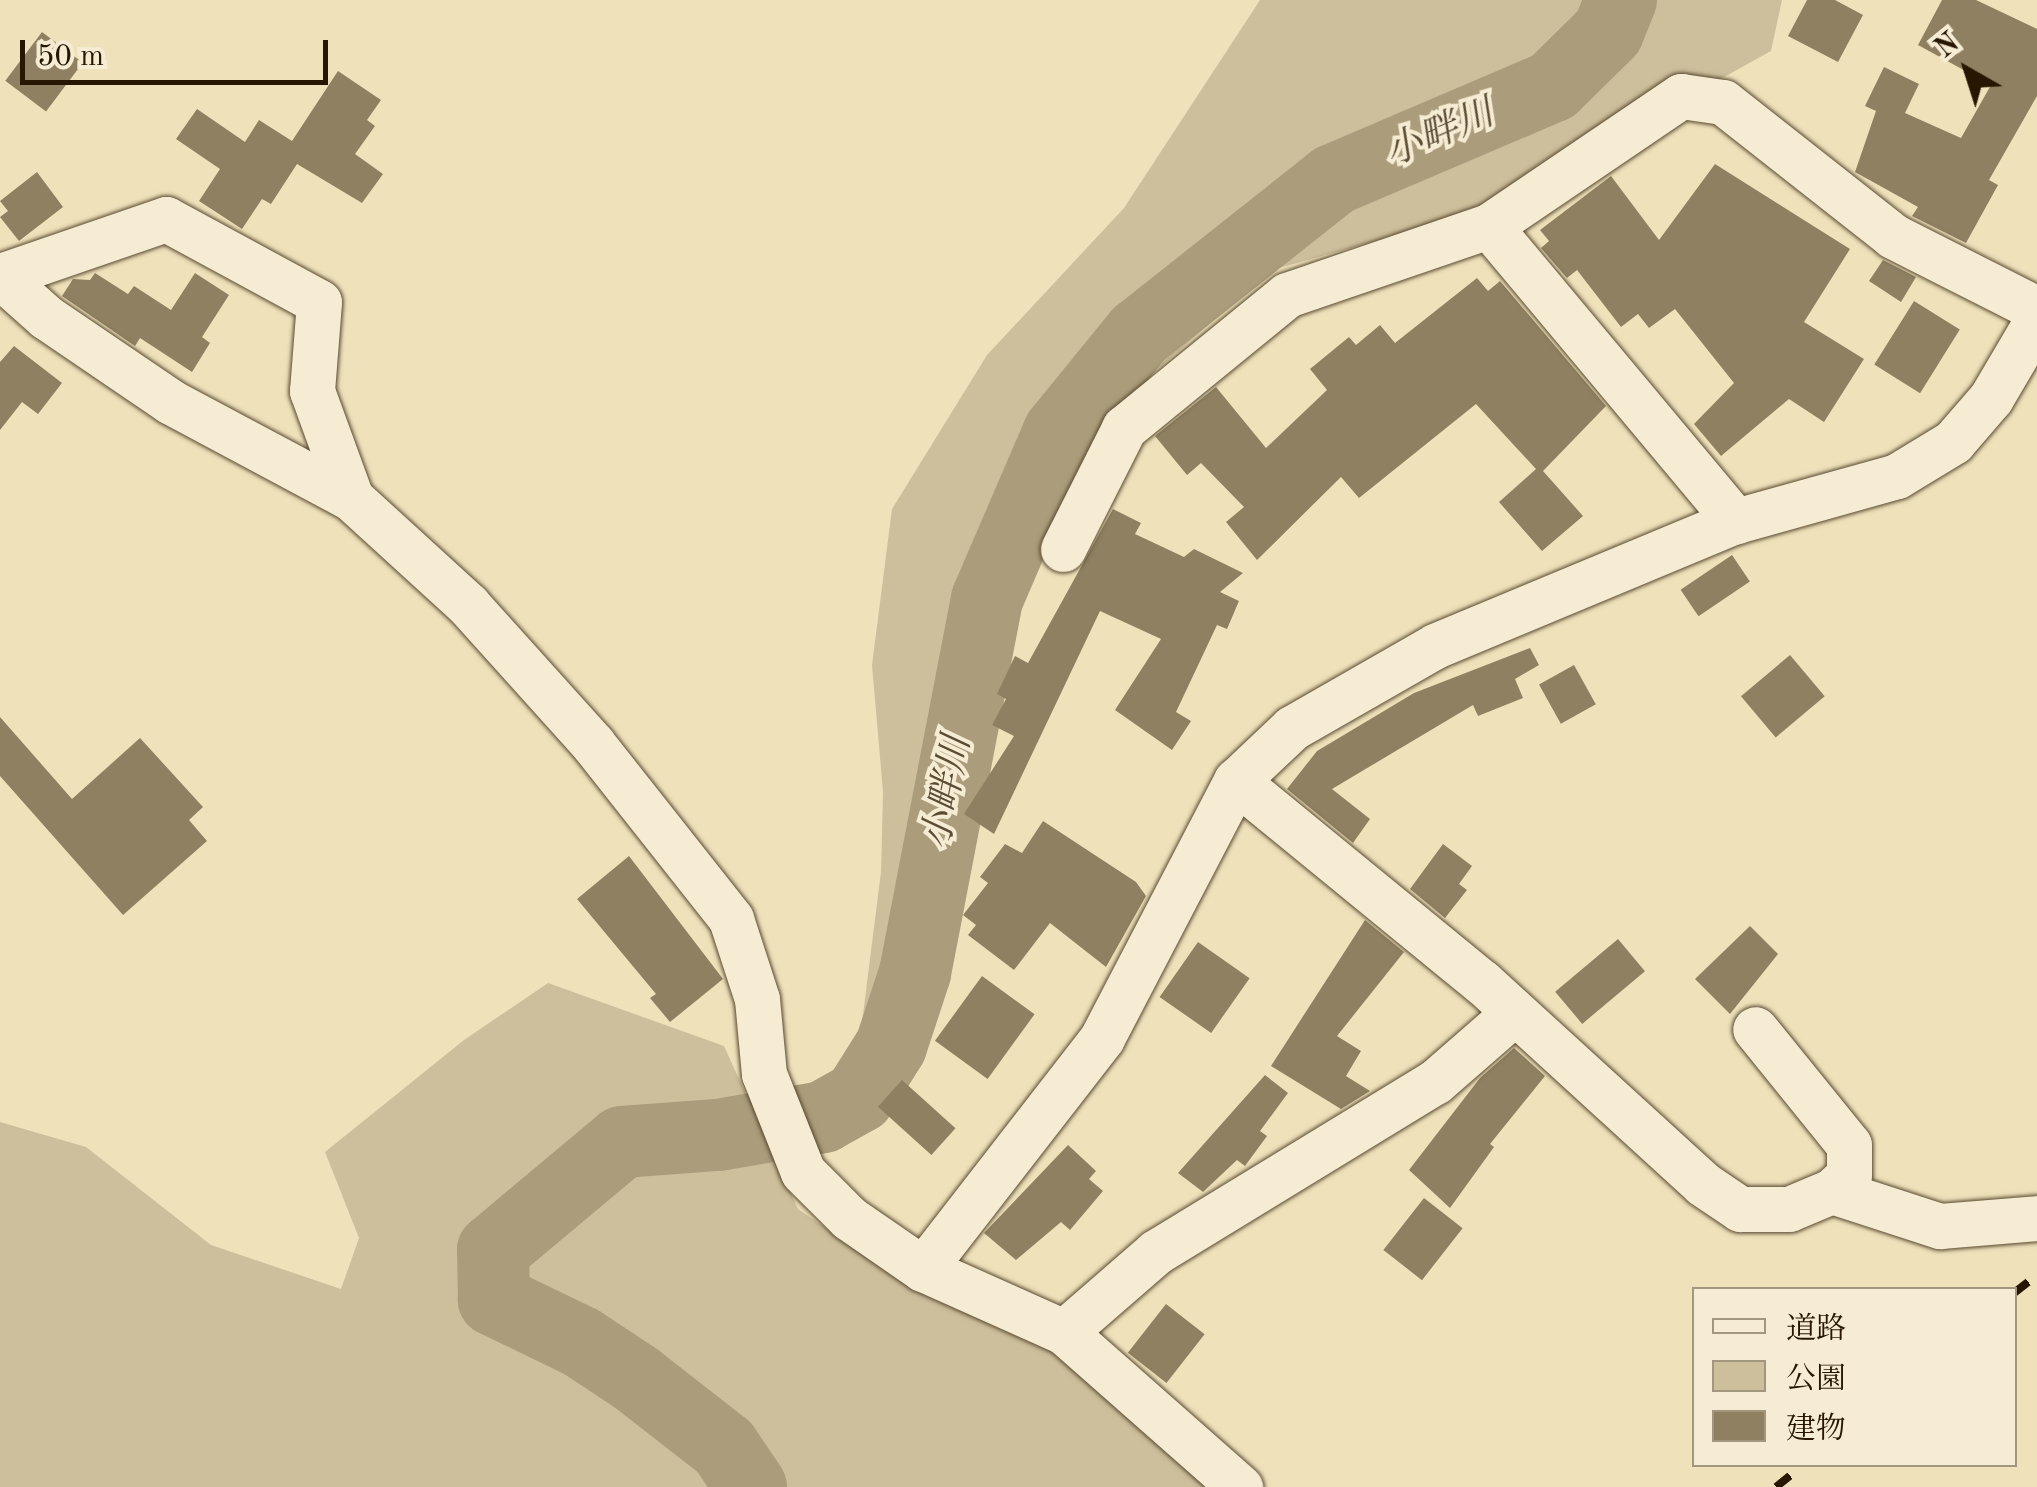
<!DOCTYPE html>
<html>
<head>
<meta charset="utf-8">
<style>
  body { margin:0 }
  #map { position:relative; width:2037px; height:1487px; overflow:hidden; background:#efe2bb; font-family:"Old Standard TT","Noto Serif JP",serif }
  div>[style] { position:absolute }
  [style*='--x'] { left:calc(var(--x)*1px); top:calc(var(--y)*1px); width:calc(var(--w)*1px); rotate:calc(var(--a)*1deg) }
  .green>* { inset:0; background:#cdbf9c }
  .river>* { height:72px; margin:-36px; padding:0 36px; transform-origin:36px; border-radius:36px; background:#ab9d7c }
  .building>* { inset:0; background:#8f8062; transform-origin:0 0 }
  .roads { filter:drop-shadow(0 0 2px #584930) drop-shadow(0 0 2px #584930) }
  .minor>* { height:45px; margin:-22.5px; padding:0 22.5px; transform-origin:22.5px; border-radius:22.5px; background:#f5ecd3 }
  .rail>* { height:8px; margin-top:-4px; transform-origin:0; background:repeating-linear-gradient(90deg,#261602 0 18px,transparent 0 36px) }
  span { translate:-50% -50%; white-space:nowrap; text-align:center; line-height:1.15; -webkit-text-stroke:8px #f5ecd3; paint-order:stroke }
  .water-label { font-size:38px; color:#5b4c33; font-style:italic }
  .legend { position:absolute; left:1692px; top:1287px; width:325px; height:180px; box-sizing:border-box; background:#f5ecd3; border:2px solid #a2967f; margin:0; padding:12px 18px; list-style:none; font-size:30px; color:#261602 }
  .legend li { display:flex; align-items:center; gap:20px; height:50px }
  .legend b { width:50px; border:2px solid #a2967f }
  .north { position:absolute; left:1917px; top:20px; width:100px; height:100px; -webkit-text-stroke:8px #f5ecd3; paint-order:stroke; rotate:321deg; font-size:28px; font-weight:700; line-height:40px; text-align:center; color:#261602 }
  .north::after { content:''; display:block; margin:auto; width:35px; height:45px; background:#261602; clip-path:polygon(50% 0,100% 100%,50% 72%,0 100%) }
  .scale { position:absolute; left:20px; top:40px; width:308px; height:45px; box-sizing:border-box; border:5px solid #261602; border-top:0; padding-left:12px; font-size:30px; line-height:35px; white-space:nowrap; color:#261602; -webkit-text-stroke:8px #f5ecd3; paint-order:stroke }
</style>
</head>
<body>
<div id="map">
  <div class="green">
    <div style="clip-path:polygon(1260px 0,1782px 0,1771px 51px,1482px 211px,1272px 270px,1094px 424px,945px 739px,912px 911px,860px 1038px,881px 872px,883px 792px,872px 665px,892px 509px,987px 355px,1124px 208px)"></div>
    <div style="clip-path:polygon(548px 983px,724px 1046px,798px 1209px,915px 1289px,1063px 1347px,1222px 1487px,0 1487px,0 1122px,86px 1147px,211px 1245px,341px 1289px,359px 1238px,325px 1152px,464px 1040px)"></div>
  </div>
  <div class="river">
    <div style="--x:751;--y:1487;--w:48;--a:-124"></div>
    <div style="--x:724;--y:1447;--w:110;--a:-142"></div>
    <div style="--x:637;--y:1379;--w:67;--a:-146.5"></div>
    <div style="--x:581;--y:1342;--w:97;--a:-154.2"></div>
    <div style="--x:494;--y:1300;--w:50;--a:-91.1"></div>
    <div style="--x:493;--y:1250;--w:168;--a:-39.9"></div>
    <div style="--x:622;--y:1142;--w:96;--a:-4.2"></div>
    <div style="--x:718;--y:1135;--w:107;--a:-9.7"></div>
    <div style="--x:823;--y:1117;--w:41;--a:-29.1"></div>
    <div style="--x:859;--y:1097;--w:60;--a:-57.9"></div>
    <div style="--x:891;--y:1046;--w:77;--a:-71.8"></div>
    <div style="--x:915;--y:973;--w:381;--a:-79.1"></div>
    <div style="--x:987;--y:599;--w:182;--a:-66.7"></div>
    <div style="--x:1059;--y:432;--w:127;--a:-50.8"></div>
    <div style="--x:1139;--y:334;--w:248;--a:-38.4"></div>
    <div style="--x:1333;--y:180;--w:239;--a:-23.1"></div>
    <div style="--x:1553;--y:86;--w:77;--a:-44.5"></div>
    <div style="--x:1608;--y:32;--w:35;--a:-68"></div>
  </div>
  <div class="building">
    <div style="clip-path:polygon(1807px 0,1835px 0,1863px 15px,1838px 62px,1788px 36px)"></div>
    <div style="clip-path:polygon(1942px 0,1976px 0,2037px 29px,2037px 96px,1989px 180px,1998px 185px,1966px 243px,1912px 216px,1918px 207px,1855px 172px,1876px 111px,1865px 106px,1884px 67px,1919px 84px,1905px 113px,1961px 138px,1991px 85px,1918px 45px)"></div>
    <div style="left:42px;top:32px;width:51px;height:61px;rotate:37deg"></div>
    <div style="clip-path:polygon(338px 71px,381px 100px,367px 120px,375px 126px,355px 154px,383px 174px,362px 203px,297px 164px,271px 204px,262px 199px,242px 229px,199px 201px,220px 169px,176px 139px,197px 109px,245px 142px,259px 120px,292px 141px)"></div>
    <div style="clip-path:polygon(1715px 164px,1850px 249px,1804px 322px,1864px 359px,1824px 422px,1789px 399px,1721px 456px,1694px 424px,1734px 383px,1675px 309px,1649px 328px,1638px 314px,1621px 327px,1577px 270px,1567px 278px,1541px 248px,1549px 241px,1540px 230px,1611px 176px,1659px 240px)"></div>
    <div style="clip-path:polygon(37px 172px,63px 207px,19px 241px,0 217px,8px 211px,0 201px)"></div>
    <div style="clip-path:polygon(1883px 260px,1916px 277px,1901px 302px,1869px 281px)"></div>
    <div style="clip-path:polygon(95px 273px,128px 294px,134px 286px,171px 310px,195px 273px,229px 295px,202px 337px,210px 343px,192px 372px,140px 338px,135px 346px,62px 296px,73px 279px,90px 280px)"></div>
    <div style="clip-path:polygon(1477px 278px,1488px 291px,1500px 281px,1606px 406px,1543px 471px,1583px 516px,1542px 551px,1499px 502px,1536px 469px,1476px 404px,1359px 498px,1341px 477px,1257px 560px,1226px 522px,1244px 507px,1201px 463px,1187px 475px,1155px 436px,1216px 387px,1266px 448px,1327px 390px,1310px 369px,1349px 337px,1356px 345px,1380px 325px,1395px 343px)"></div>
    <div style="left:1914px;top:301px;width:54px;height:75px;rotate:32deg"></div>
    <div style="clip-path:polygon(14px 346px,62px 383px,38px 414px,22px 402px,0 430px,0 362px)"></div>
    <div style="clip-path:polygon(1113px 509px,1141px 523px,1135px 534px,1184px 557px,1194px 549px,1243px 573px,1220px 592px,1239px 601px,1227px 629px,1217px 625px,1176px 712px,1191px 721px,1172px 750px,1115px 710px,1161px 639px,1100px 611px,994px 834px,964px 814px,1014px 736px,992px 725px,1006px 699px,997px 694px,1015px 656px,1028px 663px)"></div>
    <div style="left:1732px;top:555px;width:32px;height:62px;rotate:56deg"></div>
    <div style="clip-path:polygon(1530px 648px,1539px 665px,1515px 679px,1523px 698px,1478px 716px,1473px 705px,1332px 789px,1370px 819px,1353px 843px,1287px 789px,1317px 751px,1414px 693px)"></div>
    <div style="left:1790px;top:655px;width:54px;height:64px;rotate:50deg"></div>
    <div style="left:1574px;top:665px;width:45px;height:40px;rotate:61deg"></div>
    <div style="clip-path:polygon(0 717px,72px 799px,140px 738px,203px 807px,189px 820px,207px 841px,123px 915px,0 776px)"></div>
    <div style="clip-path:polygon(1043px 821px,1136px 882px,1146px 896px,1106px 967px,1050px 923px,1014px 970px,968px 935px,976px 925px,963px 915px,988px 883px,980px 877px,1005px 844px,1022px 853px)"></div>
    <div style="clip-path:polygon(1443px 844px,1472px 866px,1459px 884px,1467px 890px,1445px 918px,1410px 889px)"></div>
    <div style="clip-path:polygon(629px 856px,723px 979px,670px 1022px,650px 998px,656px 994px,577px 899px)"></div>
    <div style="clip-path:polygon(1365px 920px,1404px 952px,1337px 1036px,1361px 1051px,1346px 1076px,1370px 1091px,1341px 1109px,1271px 1066px)"></div>
    <div style="clip-path:polygon(1750px 926px,1778px 954px,1730px 1014px,1695px 979px)"></div>
    <div style="left:1618px;top:939px;width:42px;height:82px;rotate:50deg"></div>
    <div style="left:1198px;top:942px;width:63px;height:67px;rotate:35deg"></div>
    <div style="left:982px;top:976px;width:65px;height:80px;rotate:36deg"></div>
    <div style="clip-path:polygon(1514px 1048px,1545px 1076px,1490px 1144px,1494px 1147px,1450px 1208px,1409px 1170px,1480px 1078px)"></div>
    <div style="clip-path:polygon(1265px 1075px,1288px 1093px,1260px 1131px,1267px 1136px,1245px 1166px,1237px 1160px,1203px 1192px,1178px 1173px)"></div>
    <div style="left:902px;top:1080px;width:72px;height:36px;rotate:42deg"></div>
    <div style="clip-path:polygon(1068px 1145px,1096px 1171px,1089px 1179px,1103px 1191px,1070px 1230px,1061px 1222px,1016px 1260px,984px 1233px)"></div>
    <div style="left:1424px;top:1198px;width:49px;height:66px;rotate:38deg"></div>
    <div style="left:1166px;top:1304px;width:49px;height:62px;rotate:38deg"></div>
  </div>
  <div class="roads">
    <div class="minor">
      <div style="--x:1489;--y:226;--w:385;--a:50.1"></div>
      <div style="--x:351;--y:498;--w:114;--a:-110"></div>
      <div style="--x:312;--y:391;--w:89;--a:-85.5"></div>
      <div style="--x:319;--y:302;--w:174;--a:-151.5"></div>
      <div style="--x:166;--y:219;--w:176;--a:161"></div>
      <div style="--x:0;--y:276;--w:62;--a:41.7"></div>
      <div style="--x:46;--y:317;--w:151;--a:34.2"></div>
      <div style="--x:171;--y:402;--w:204;--a:28.1"></div>
      <div style="--x:351;--y:498;--w:159;--a:42.4"></div>
      <div style="--x:468;--y:605;--w:187;--a:48"></div>
      <div style="--x:593;--y:744;--w:223;--a:51.7"></div>
      <div style="--x:731;--y:919;--w:84;--a:72"></div>
      <div style="--x:757;--y:999;--w:75;--a:84.7"></div>
      <div style="--x:764;--y:1074;--w:105;--a:68.3"></div>
      <div style="--x:803;--y:1172;--w:65;--a:45"></div>
      <div style="--x:849;--y:1218;--w:90;--a:34.6"></div>
      <div style="--x:923;--y:1269;--w:154;--a:24.1"></div>
      <div style="--x:1064;--y:1332;--w:235;--a:41.4"></div>
      <div style="--x:1063;--y:549;--w:136;--a:-63.2"></div>
      <div style="--x:1124;--y:428;--w:210;--a:-39.2"></div>
      <div style="--x:1287;--y:295;--w:213;--a:-18.9"></div>
      <div style="--x:1489;--y:226;--w:232;--a:-34.1"></div>
      <div style="--x:1681;--y:96;--w:42;--a:8.1"></div>
      <div style="--x:1723;--y:102;--w:216;--a:38.2"></div>
      <div style="--x:1893;--y:236;--w:161;--a:26.9"></div>
      <div style="--x:1236;--y:781;--w:318;--a:39.3"></div>
      <div style="--x:1482;--y:982;--w:299;--a:42.4"></div>
      <div style="--x:1703;--y:1184;--w:45;--a:34"></div>
      <div style="--x:1740;--y:1209;--w:49;--a:0"></div>
      <div style="--x:1789;--y:1209;--w:47;--a:-22.7"></div>
      <div style="--x:1832;--y:1191;--w:23;--a:-43"></div>
      <div style="--x:1849;--y:1175;--w:30;--a:-90"></div>
      <div style="--x:1849;--y:1145;--w:149;--a:-129"></div>
      <div style="--x:1832;--y:1191;--w:114;--a:18"></div>
      <div style="--x:1940;--y:1226;--w:97;--a:-4.7"></div>
      <div style="--x:923;--y:1269;--w:292;--a:-52.2"></div>
      <div style="--x:1102;--y:1038;--w:290;--a:-62.5"></div>
      <div style="--x:1236;--y:781;--w:77;--a:-43.4"></div>
      <div style="--x:1292;--y:728;--w:165;--a:-29.8"></div>
      <div style="--x:1435;--y:646;--w:326;--a:-22.6"></div>
      <div style="--x:1736;--y:521;--w:167;--a:-15.6"></div>
      <div style="--x:1897;--y:476;--w:66;--a:-31.3"></div>
      <div style="--x:1953;--y:442;--w:58;--a:-49.2"></div>
      <div style="--x:1991;--y:398;--w:91;--a:-59.5"></div>
      <div style="--x:1064;--y:1332;--w:122;--a:-41"></div>
      <div style="--x:1156;--y:1252;--w:327;--a:-31.4"></div>
      <div style="--x:1435;--y:1082;--w:103;--a:-41.1"></div>
    </div>
  </div>
  <div class="rail">
    <div style="--x:2014;--y:1293;--w:29;--a:-38"></div>
    <div style="--x:1776;--y:1487;--w:36;--a:-39"></div>
  </div>
  <div class="water-label">
    <span style="left:1440px;top:135px;rotate:-23deg">小畔川</span>
    <span style="left:949px;top:793px;rotate:-79deg">小畔川</span>
  </div>
  <ul class="legend">
  <li><b style="height:12px;background:#f5ecd3"></b>道路</li>
  <li><b style="height:28px;background:#cdbf9c"></b>公園</li>
  <li><b style="height:28px;background:#8f8062"></b>建物</li>
  </ul>
  <div class="north">N</div>
  <div class="scale">50 m</div>
</div>
</body>
</html>
